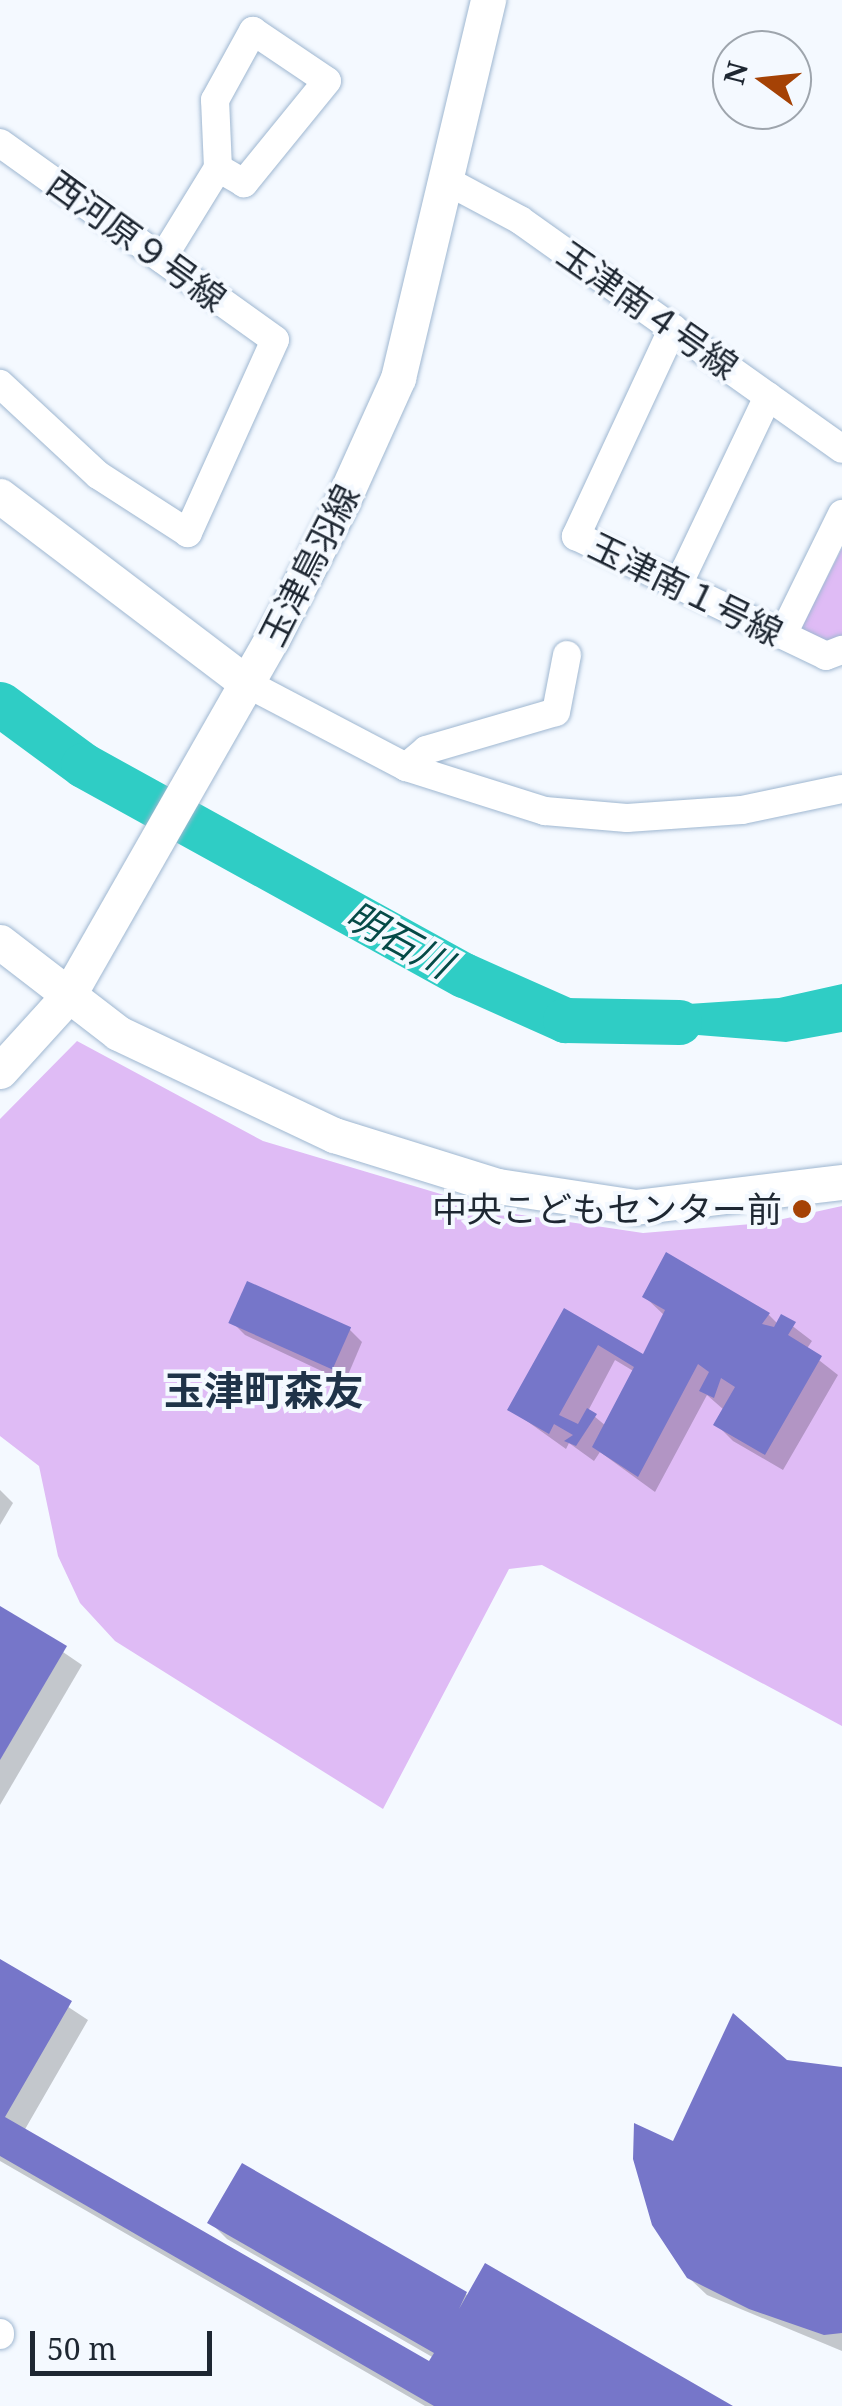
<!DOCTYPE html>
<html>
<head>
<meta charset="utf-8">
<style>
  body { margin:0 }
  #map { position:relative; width:842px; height:2406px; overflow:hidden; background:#f4f9ff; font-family:"Noto Serif","Noto Sans JP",serif }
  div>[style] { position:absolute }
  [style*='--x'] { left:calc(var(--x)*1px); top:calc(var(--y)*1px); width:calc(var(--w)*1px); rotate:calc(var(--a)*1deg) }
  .green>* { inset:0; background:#dfbbf5 }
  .water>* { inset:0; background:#2fcdc5 }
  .shadow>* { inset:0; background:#0003 }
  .river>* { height:45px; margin:-22.5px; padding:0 22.5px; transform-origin:22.5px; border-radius:22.5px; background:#2fcdc5 }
  .building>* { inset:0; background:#7676c9; transform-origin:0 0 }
  .roads { filter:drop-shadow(0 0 2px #9fb7d1) drop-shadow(0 0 2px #9fb7d1) }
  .minor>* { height:28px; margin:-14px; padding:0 14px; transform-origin:14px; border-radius:14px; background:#fff }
  .tertiary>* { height:35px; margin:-17.5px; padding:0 17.5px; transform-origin:17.5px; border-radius:17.5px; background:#fff }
  .dots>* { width:28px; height:28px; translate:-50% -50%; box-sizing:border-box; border:5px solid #f4f9ff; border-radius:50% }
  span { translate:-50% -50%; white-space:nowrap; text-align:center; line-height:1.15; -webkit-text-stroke:8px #f4f9ff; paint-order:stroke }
  .street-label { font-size:35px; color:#1e2732 }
  .poi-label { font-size:35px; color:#1e2732 }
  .right { translate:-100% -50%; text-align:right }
  .water-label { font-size:38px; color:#054a47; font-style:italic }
  .quarter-label { font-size:40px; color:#1f3348; font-weight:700 }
  .north { position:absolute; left:712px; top:30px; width:100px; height:100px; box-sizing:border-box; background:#f4f9ff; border:2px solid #9ea5ad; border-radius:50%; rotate:285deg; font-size:28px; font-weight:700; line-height:40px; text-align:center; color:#1e2732 }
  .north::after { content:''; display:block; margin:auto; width:35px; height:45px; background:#a54205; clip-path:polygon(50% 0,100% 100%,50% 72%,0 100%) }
  .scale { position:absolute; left:30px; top:2331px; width:182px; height:45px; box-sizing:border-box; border:5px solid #1e2732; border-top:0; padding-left:12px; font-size:30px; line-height:35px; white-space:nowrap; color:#1e2732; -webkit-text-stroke:8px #f4f9ff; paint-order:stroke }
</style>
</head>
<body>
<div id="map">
  <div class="green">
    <div style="clip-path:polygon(842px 548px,842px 640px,819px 648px,800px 631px)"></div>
    <div style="clip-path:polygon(77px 1041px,263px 1141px,501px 1212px,643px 1233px,765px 1223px,842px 1206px,842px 1726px,542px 1565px,509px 1569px,383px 1809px,115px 1641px,80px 1603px,58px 1556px,39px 1466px,0 1436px,0 1119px)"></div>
  </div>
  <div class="water">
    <div style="clip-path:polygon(842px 984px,842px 1032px,786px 1042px,597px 1027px,673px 1005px,779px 998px)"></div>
  </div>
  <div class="shadow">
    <div style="clip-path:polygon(evenodd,645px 1297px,769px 1315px,778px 1324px,782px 1318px,812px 1341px,806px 1350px,838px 1375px,783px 1470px,733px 1441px,716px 1424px,724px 1410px,707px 1395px,655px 1492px,600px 1452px,594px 1461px,569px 1443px,566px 1449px,510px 1409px,565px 1311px,644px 1357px,665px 1316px,645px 1297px,615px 1360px,635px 1372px,606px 1426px,588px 1411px,615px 1360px)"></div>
    <div style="clip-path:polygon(232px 1322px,349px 1329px,362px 1342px,345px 1382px,245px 1335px)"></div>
    <div style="clip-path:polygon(0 1490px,13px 1503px,0 1525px)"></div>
    <div style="clip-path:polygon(0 1609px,82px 1665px,0 1805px)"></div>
    <div style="clip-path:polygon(0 1962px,88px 2020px,24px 2131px,430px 2365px,434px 2358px,227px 2239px,210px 2222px,243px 2166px,469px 2296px,728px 2406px,425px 2406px,0 2161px)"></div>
    <div style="clip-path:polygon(786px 2062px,842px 2070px,842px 2351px,707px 2295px,688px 2277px,674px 2144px)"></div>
  </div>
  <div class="river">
    <div style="--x:0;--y:704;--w:103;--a:36.3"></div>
    <div style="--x:83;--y:765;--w:435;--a:28.9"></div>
    <div style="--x:464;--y:975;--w:111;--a:24"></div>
    <div style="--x:565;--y:1020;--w:114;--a:1"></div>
  </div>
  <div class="building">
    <div style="clip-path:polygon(666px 1252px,770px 1313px,762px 1324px,774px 1327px,781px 1314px,796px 1322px,788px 1335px,822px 1356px,765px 1455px,713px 1425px,735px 1387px,721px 1378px,714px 1398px,699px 1391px,709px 1372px,698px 1364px,638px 1477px,592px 1447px,634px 1367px,598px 1345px,559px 1415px,578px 1424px,587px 1408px,597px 1414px,576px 1446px,564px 1441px,573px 1435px,554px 1424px,549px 1434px,507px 1410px,564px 1308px,643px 1354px,665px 1310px,642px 1297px)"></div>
    <div style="left:247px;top:1281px;width:114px;height:46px;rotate:24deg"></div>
    <div style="clip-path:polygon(0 1606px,67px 1646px,0 1760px)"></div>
    <div style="clip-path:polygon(0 1959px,72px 2001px,5px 2117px,429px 2361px,434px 2353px,207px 2223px,242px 2163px,467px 2292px,459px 2309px,485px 2263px,733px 2406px,434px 2406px,0 2156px)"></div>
    <div style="clip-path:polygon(733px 2013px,787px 2060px,842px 2067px,842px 2333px,824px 2335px,749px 2309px,687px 2278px,652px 2225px,633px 2159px,634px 2123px,673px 2141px)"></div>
  </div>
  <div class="roads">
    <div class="minor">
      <div style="--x:0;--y:143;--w:338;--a:35.6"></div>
      <div style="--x:275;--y:340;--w:212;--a:114.3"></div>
      <div style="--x:188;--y:533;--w:107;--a:-147.2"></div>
      <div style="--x:98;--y:475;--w:134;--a:-137.1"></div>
      <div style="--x:447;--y:181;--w:83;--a:28.1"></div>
      <div style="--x:520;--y:220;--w:395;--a:35.4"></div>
      <div style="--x:162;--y:259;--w:107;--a:-58.4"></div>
      <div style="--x:218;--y:168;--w:68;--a:-92.5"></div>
      <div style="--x:215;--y:100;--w:79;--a:-61.2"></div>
      <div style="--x:253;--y:31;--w:89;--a:34"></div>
      <div style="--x:327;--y:81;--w:132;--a:129.1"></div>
      <div style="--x:244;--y:183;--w:30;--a:-150"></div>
      <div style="--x:673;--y:328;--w:230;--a:115"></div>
      <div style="--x:576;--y:536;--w:277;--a:25.6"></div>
      <div style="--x:826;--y:656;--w:17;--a:-21"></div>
      <div style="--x:679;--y:583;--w:207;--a:-64.5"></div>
      <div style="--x:783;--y:634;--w:134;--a:-63.8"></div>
      <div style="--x:246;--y:683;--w:181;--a:27.7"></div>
      <div style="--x:406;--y:767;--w:146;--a:17.6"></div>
      <div style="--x:545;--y:811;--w:82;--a:4.9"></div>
      <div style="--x:627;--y:818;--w:115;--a:-4"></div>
      <div style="--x:742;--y:810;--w:102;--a:-11.9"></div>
      <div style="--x:406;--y:767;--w:26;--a:-40"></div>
      <div style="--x:426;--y:750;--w:135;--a:-16.3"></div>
      <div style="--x:556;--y:712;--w:58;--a:-79.1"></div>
      <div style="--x:0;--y:2333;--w:2;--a:90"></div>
    </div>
    <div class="tertiary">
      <div style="--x:0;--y:496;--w:309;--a:37.2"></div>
      <div style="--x:0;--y:942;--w:149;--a:37.6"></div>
      <div style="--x:118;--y:1033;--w:239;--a:25.3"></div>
      <div style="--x:334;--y:1135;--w:172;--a:17.3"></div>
      <div style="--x:498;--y:1186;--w:139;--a:8.7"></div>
      <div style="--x:635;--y:1207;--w:209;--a:-6.9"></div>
      <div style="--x:0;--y:1071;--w:101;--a:-47.8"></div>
      <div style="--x:68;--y:996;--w:411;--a:-60.3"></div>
      <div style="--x:272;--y:639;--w:156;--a:-62.9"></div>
      <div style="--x:343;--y:500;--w:134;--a:-65.7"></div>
      <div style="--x:398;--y:378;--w:389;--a:-76.6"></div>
    </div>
  </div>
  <div class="dots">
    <div style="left:802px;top:1209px;background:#a54205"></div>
  </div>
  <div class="street-label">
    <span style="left:137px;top:241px;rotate:36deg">西河原９号線</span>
    <span style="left:648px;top:310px;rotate:35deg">玉津南４号線</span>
    <span style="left:309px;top:565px;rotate:-63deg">玉津鳥羽線</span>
    <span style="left:686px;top:589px;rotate:26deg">玉津南１号線</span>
  </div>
  <div class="poi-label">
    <span class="right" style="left:782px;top:1209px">中央こどもセンター前</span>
  </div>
  <div class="water-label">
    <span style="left:399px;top:939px;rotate:29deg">明石川</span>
  </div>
  <div class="quarter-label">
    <span style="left:264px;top:1390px">玉津町森友</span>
  </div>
  <div class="north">N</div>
  <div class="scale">50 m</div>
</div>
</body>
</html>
